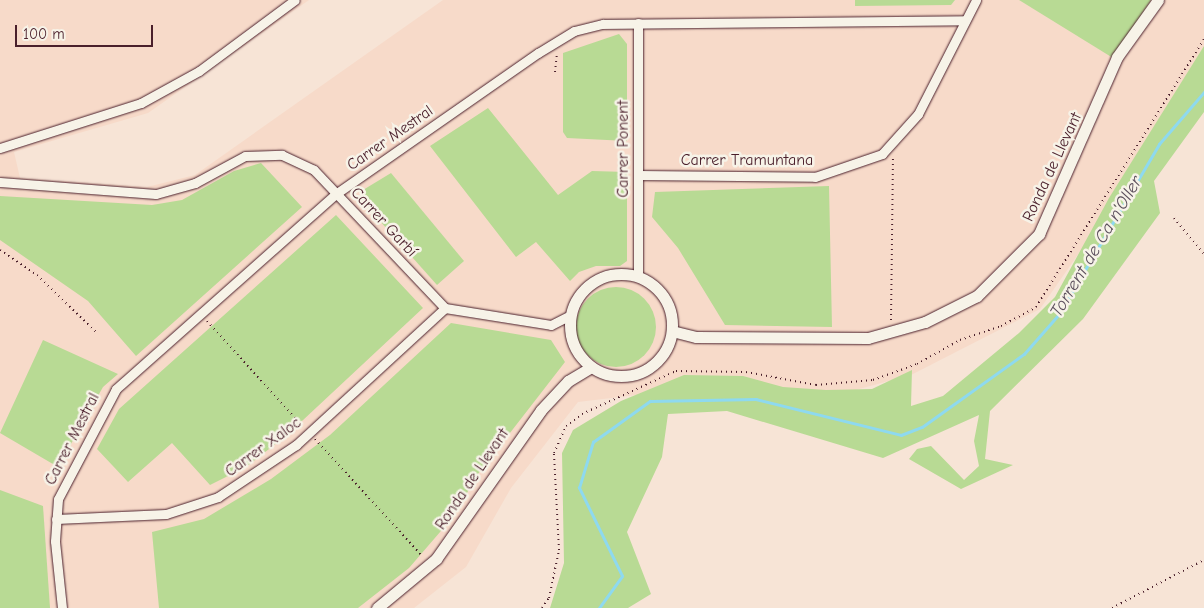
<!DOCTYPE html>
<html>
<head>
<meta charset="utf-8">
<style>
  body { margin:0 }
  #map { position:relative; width:1204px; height:608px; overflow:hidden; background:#f7e4d6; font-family:"Comic Neue",sans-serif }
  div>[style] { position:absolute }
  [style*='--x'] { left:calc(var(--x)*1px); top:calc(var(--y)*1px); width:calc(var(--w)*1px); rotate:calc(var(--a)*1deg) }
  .built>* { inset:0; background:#f7dac9 }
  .green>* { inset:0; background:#b8da94 }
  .round { border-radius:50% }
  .stream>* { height:2.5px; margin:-1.25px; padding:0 1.25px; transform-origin:1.25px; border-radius:1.25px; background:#8ed9ef }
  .path>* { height:2px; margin-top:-1px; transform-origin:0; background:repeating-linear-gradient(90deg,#4a1f2b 0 1px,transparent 0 5px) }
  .roads { filter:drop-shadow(0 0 1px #4a1f2b) drop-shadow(0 0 1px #4a1f2b) }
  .minor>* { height:9px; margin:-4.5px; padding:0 4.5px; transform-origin:4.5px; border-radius:4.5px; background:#f7f3e8 }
  .secondary>* { height:11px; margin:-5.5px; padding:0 5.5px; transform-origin:5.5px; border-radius:5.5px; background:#f7f3e8 }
  .secondary>.ring { margin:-5.5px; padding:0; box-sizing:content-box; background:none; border:11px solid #f7f3e8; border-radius:50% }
  span { translate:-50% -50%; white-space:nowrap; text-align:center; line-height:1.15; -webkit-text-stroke:5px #f7f3e8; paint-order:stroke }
  .street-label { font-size:16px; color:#4a1f2b }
  .water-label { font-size:18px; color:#5b4e5c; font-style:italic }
  .scale { position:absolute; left:15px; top:25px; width:138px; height:22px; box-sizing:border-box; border:2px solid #4a1f2b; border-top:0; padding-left:6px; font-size:15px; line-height:18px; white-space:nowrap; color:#4a1f2b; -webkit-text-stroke:4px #f7f3e8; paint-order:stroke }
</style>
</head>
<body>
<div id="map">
  <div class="built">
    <div style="clip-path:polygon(0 0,309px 0,148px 113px,14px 152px,20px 178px,147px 187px,195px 175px,443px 0,1204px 0,1204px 55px,1111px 207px,1040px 309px,911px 375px,848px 392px,653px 393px,578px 402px,511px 488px,466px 567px,414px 608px,0 608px)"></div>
  </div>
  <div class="green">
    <div style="clip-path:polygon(855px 0,955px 0,951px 5px,855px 6px)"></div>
    <div style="clip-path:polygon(1019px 0,1151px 0,1113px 58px)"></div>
    <div style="clip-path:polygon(619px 34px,627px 44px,627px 141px,567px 138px,563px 132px,563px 53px)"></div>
    <div style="clip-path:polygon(1204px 46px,1204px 112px,1154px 181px,1160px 213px,1083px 319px,990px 411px,985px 459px,1013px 465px,961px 489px,909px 459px,917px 449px,931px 446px,964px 480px,979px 466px,974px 441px,979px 415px,883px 458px,727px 411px,668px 414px,662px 457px,627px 532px,651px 594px,628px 608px,550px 608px,564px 563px,562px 453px,573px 430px,621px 401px,684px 375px,743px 376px,783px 387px,826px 390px,872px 389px,912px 370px,911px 406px,943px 396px,1019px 333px,1055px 297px,1109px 198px)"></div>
    <div style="clip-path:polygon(488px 108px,558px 195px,592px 171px,627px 172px,627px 261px,620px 266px,596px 266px,579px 272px,570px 281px,536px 242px,516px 257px,430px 146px)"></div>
    <div style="clip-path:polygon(261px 163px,302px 207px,136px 356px,88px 301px,0 240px,0 196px,152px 205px,182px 200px,234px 171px)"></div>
    <div style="clip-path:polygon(391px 173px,464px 261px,437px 285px,363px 202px,363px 190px)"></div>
    <div style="clip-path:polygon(829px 186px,832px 327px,725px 325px,678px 248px,652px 217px,655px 192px)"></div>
    <div style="clip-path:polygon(336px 215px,423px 308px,287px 435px,246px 467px,210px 485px,172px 443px,128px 482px,97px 449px,119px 409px)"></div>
    <div class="round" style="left:576px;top:287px;width:80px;height:80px"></div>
    <div style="clip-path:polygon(451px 323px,551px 340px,565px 362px,478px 474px,453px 517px,409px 568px,358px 608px,159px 608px,152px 532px,204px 519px,271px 479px,330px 435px)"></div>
    <div style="clip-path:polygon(43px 340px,118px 374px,103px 387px,58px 467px,0 433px)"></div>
    <div style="clip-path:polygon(0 490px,43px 506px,50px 608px,0 608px)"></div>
  </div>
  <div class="stream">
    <div style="--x:599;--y:608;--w:39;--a:-54"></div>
    <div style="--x:622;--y:576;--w:98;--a:-116"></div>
    <div style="--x:579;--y:488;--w:48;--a:-73.1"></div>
    <div style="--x:593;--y:442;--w:70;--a:-35.7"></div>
    <div style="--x:650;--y:401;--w:106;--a:-1.1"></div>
    <div style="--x:756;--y:399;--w:149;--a:13.9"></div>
    <div style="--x:901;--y:435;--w:22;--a:-21"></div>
    <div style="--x:922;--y:427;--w:125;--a:-35.6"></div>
    <div style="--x:1024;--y:354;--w:53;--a:-48.8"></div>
    <div style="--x:1059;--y:314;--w:197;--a:-59.5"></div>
    <div style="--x:1159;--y:144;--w:69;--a:-49.1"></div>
  </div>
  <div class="path">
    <div style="--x:555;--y:72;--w:19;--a:-84"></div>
    <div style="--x:1174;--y:218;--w:47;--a:50.2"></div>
    <div style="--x:0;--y:250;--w:45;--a:34"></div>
    <div style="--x:37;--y:275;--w:85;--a:44"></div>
    <div style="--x:891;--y:320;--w:163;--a:-89.3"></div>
    <div style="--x:207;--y:321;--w:143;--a:47.8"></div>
    <div style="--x:315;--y:439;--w:160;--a:47.5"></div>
    <div style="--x:542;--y:608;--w:12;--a:-55"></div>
    <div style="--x:549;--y:598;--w:49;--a:-78.2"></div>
    <div style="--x:559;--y:550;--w:97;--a:-93"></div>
    <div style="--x:554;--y:453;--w:30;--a:-66"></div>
    <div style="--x:566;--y:426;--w:20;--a:-37"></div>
    <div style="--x:582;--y:414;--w:103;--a:-24.6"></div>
    <div style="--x:676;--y:371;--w:70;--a:0.8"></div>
    <div style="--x:746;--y:372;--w:71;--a:10.5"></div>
    <div style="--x:816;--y:385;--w:57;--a:-5"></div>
    <div style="--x:873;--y:380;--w:47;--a:-20"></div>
    <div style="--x:917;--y:364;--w:49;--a:-29.2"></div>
    <div style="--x:960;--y:340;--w:43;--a:-18.9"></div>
    <div style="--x:1001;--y:326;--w:40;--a:-28"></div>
    <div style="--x:1036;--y:307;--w:316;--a:-57.9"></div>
    <div style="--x:1112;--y:608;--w:104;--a:-27.6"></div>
  </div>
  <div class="roads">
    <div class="minor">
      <div style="--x:638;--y:23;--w:253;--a:90"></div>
      <div style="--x:0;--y:148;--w:148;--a:-17.7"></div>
      <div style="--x:141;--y:103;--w:66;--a:-28.9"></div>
      <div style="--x:199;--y:71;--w:119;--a:-36.5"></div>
      <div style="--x:638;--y:175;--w:177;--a:0.6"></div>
      <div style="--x:815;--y:177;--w:71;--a:-18.9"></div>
      <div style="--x:882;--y:154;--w:54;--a:-48"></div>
      <div style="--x:918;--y:114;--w:128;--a:-63"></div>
      <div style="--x:0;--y:182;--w:156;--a:4.4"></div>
      <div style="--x:156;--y:194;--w:41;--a:-15.8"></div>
      <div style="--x:195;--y:183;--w:57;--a:-28.4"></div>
      <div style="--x:245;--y:156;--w:37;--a:-2"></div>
      <div style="--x:282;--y:155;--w:35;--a:25"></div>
      <div style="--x:314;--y:170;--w:190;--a:46.5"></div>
      <div style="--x:445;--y:308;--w:107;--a:9.1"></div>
      <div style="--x:551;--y:325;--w:22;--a:-27"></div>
      <div style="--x:56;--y:519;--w:110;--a:-2.6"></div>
      <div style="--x:166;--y:514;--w:55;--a:-18.1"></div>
      <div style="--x:218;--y:497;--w:94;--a:-33.7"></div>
      <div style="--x:296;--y:445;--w:202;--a:-42.6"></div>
      <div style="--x:62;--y:608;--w:67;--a:-96"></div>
      <div style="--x:55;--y:541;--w:42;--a:-85.9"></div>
      <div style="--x:58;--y:499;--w:124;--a:-62.2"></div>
      <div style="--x:116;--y:389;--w:295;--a:-41.6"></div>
      <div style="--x:337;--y:193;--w:245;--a:-34.9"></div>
      <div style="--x:538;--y:53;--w:42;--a:-31.4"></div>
      <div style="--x:574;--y:31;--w:30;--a:-14"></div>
      <div style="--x:603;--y:24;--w:362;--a:-0.6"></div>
    </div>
    <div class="secondary">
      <div class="ring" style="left:570px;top:274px;width:91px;height:91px"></div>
      <div style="--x:672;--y:331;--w:25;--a:14"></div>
      <div style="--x:696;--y:337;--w:172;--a:0.3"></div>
      <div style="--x:868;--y:338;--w:59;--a:-15.7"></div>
      <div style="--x:925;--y:322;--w:58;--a:-26.6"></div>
      <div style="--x:977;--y:296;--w:88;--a:-45"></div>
      <div style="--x:1039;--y:234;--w:193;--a:-66.2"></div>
      <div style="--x:1117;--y:57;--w:70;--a:-54.3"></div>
      <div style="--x:377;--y:608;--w:77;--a:-39.7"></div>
      <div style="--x:436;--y:559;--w:182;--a:-54.8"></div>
      <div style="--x:541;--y:410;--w:40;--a:-47"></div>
      <div style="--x:568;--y:381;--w:27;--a:-31"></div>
    </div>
  </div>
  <div class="street-label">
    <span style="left:390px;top:138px;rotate:-35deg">Carrer Mestral</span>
    <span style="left:623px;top:149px;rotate:-90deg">Carrer Ponent</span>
    <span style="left:747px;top:160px">Carrer Tramuntana</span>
    <span style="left:1052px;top:167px;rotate:-65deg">Ronda de Llevant</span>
    <span style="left:384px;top:222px;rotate:47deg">Carrer Garbí</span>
    <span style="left:72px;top:439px;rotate:-63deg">Carrer Mestral</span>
    <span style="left:263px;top:447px;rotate:-36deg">Carrer Xaloc</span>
    <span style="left:472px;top:479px;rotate:-56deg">Ronda de Llevant</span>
  </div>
  <div class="water-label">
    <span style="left:1097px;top:247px;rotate:-59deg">Torrent de Ca n'Oller</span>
  </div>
  <div class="scale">100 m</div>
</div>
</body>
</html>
